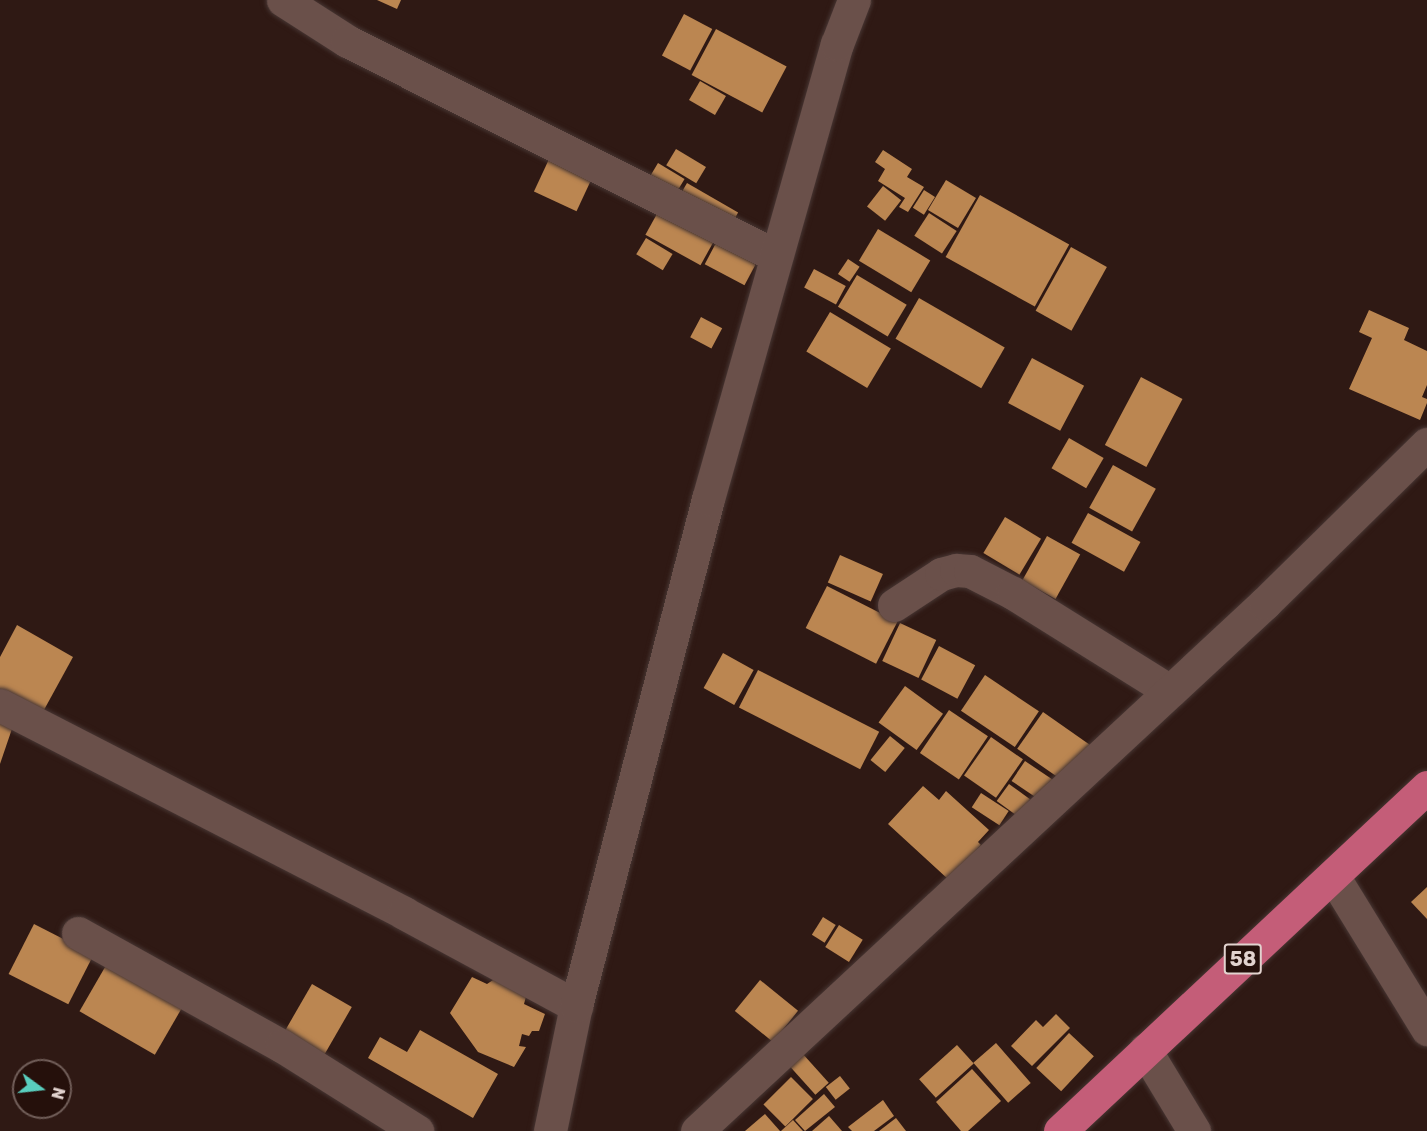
<!DOCTYPE html>
<html>
<head>
<meta charset="utf-8">
<style>
  body { margin:0 }
  #map { position:relative; width:1427px; height:1131px; overflow:hidden; background:#2f1914; font-family:Rubik,sans-serif }
  div>[style] { position:absolute }
  [style*='--x'] { left:calc(var(--x)*1px); top:calc(var(--y)*1px); width:calc(var(--w)*1px); rotate:calc(var(--a)*1deg) }
  .building>* { inset:0; background:#bb8651; transform-origin:0 0 }
  .roads { filter:drop-shadow(0 0 2px #473633) drop-shadow(0 0 2px #473633) }
  .minor>* { height:33px; margin:-16.5px; padding:0 16.5px; transform-origin:16.5px; border-radius:16.5px; background:#6a504a }
  .highway>* { height:33px; margin:-16.5px; padding:0 16.5px; transform-origin:16.5px; border-radius:16.5px; background:#c45d78 }
  span { translate:-50% -50%; white-space:nowrap; text-align:center; line-height:1.15; -webkit-text-stroke:6px #25100b; paint-order:stroke }
  .shield-label span { padding:2px 4px; background:#25100b; border:2px solid; border-radius:4px; -webkit-text-stroke-width:0 }
  .shield-label { font-size:20px; color:#e2d3cf; font-weight:700 }
  .north { position:absolute; left:12px; top:1059px; width:60px; height:60px; box-sizing:border-box; background:#25100b; border:2px solid #715e59; border-radius:50%; rotate:105deg; font-size:16px; font-weight:700; line-height:24px; text-align:center; color:#e2d3cf }
  .north::after { content:''; display:block; margin:auto; width:21px; height:27px; background:#59cebe; clip-path:polygon(50% 0,100% 100%,50% 72%,0 100%) }
</style>
</head>
<body>
<div id="map">
  <div class="building">
    <div style="clip-path:polygon(377px 0,401px 0,397px 9px)"></div>
    <div style="left:684px;top:14px;width:32px;height:47px;rotate:28deg"></div>
    <div style="left:716px;top:29px;width:80px;height:52px;rotate:28deg"></div>
    <div style="left:700px;top:81px;width:30px;height:22px;rotate:30deg"></div>
    <div style="left:676px;top:149px;width:35px;height:19px;rotate:31deg"></div>
    <div style="clip-path:polygon(883px 150px,912px 169px,907px 177px,924px 187px,908px 212px,899px 207px,905px 198px,878px 181px,885px 169px,875px 162px)"></div>
    <div style="left:550px;top:157px;width:47px;height:38px;rotate:25deg"></div>
    <div style="left:658px;top:163px;width:31px;height:27px;rotate:31deg"></div>
    <div style="left:946px;top:180px;width:35px;height:35px;rotate:31deg"></div>
    <div style="left:687px;top:183px;width:59px;height:23px;rotate:30deg"></div>
    <div style="left:883px;top:186px;width:23px;height:26px;rotate:38deg"></div>
    <div style="left:924px;top:190px;width:13px;height:21px;rotate:32deg"></div>
    <div style="left:980px;top:195px;width:102px;height:71px;rotate:29deg"></div>
    <div style="left:658px;top:212px;width:63px;height:26px;rotate:29deg"></div>
    <div style="left:929px;top:213px;width:33px;height:27px;rotate:33deg"></div>
    <div style="left:878px;top:229px;width:61px;height:37px;rotate:31deg"></div>
    <div style="left:646px;top:238px;width:31px;height:19px;rotate:31deg"></div>
    <div style="left:716px;top:243px;width:45px;height:24px;rotate:28deg"></div>
    <div style="left:1071px;top:247px;width:41px;height:73px;rotate:29deg"></div>
    <div style="left:848px;top:259px;width:14px;height:18px;rotate:34deg"></div>
    <div style="left:814px;top:269px;width:36px;height:21px;rotate:28deg"></div>
    <div style="left:857px;top:275px;width:58px;height:37px;rotate:31deg"></div>
    <div style="left:919px;top:298px;width:99px;height:47px;rotate:30deg"></div>
    <div style="clip-path:polygon(1369px 310px,1409px 328px,1404px 340px,1427px 351px,1427px 385px,1422px 397px,1427px 399px,1427px 403px,1420px 420px,1349px 389px,1372px 338px,1359px 332px)"></div>
    <div style="left:830px;top:312px;width:71px;height:46px;rotate:31deg"></div>
    <div style="left:701px;top:317px;width:24px;height:23px;rotate:28deg"></div>
    <div style="left:1032px;top:358px;width:59px;height:51px;rotate:28deg"></div>
    <div style="left:1141px;top:377px;width:47px;height:77px;rotate:28deg"></div>
    <div style="left:1069px;top:438px;width:40px;height:35px;rotate:30deg"></div>
    <div style="left:1113px;top:465px;width:49px;height:49px;rotate:29deg"></div>
    <div style="left:1088px;top:513px;width:60px;height:34px;rotate:29deg"></div>
    <div style="left:1005px;top:517px;width:42px;height:42px;rotate:31deg"></div>
    <div style="left:1047px;top:536px;width:38px;height:51px;rotate:29deg"></div>
    <div style="left:840px;top:555px;width:47px;height:30px;rotate:24deg"></div>
    <div style="left:827px;top:586px;width:79px;height:47px;rotate:27deg"></div>
    <div style="left:900px;top:623px;width:40px;height:42px;rotate:25deg"></div>
    <div style="clip-path:polygon(17px 625px,73px 657px,39px 719px,0 697px,0 657px)"></div>
    <div style="left:939px;top:646px;width:41px;height:38px;rotate:28deg"></div>
    <div style="left:723px;top:653px;width:35px;height:40px;rotate:29deg"></div>
    <div style="left:758px;top:670px;width:136px;height:42px;rotate:27deg"></div>
    <div style="left:985px;top:675px;width:65px;height:43px;rotate:34deg"></div>
    <div style="left:905px;top:686px;width:47px;height:45px;rotate:36deg"></div>
    <div style="left:949px;top:710px;width:47px;height:52px;rotate:34deg"></div>
    <div style="clip-path:polygon(0 712px,16px 717px,0 764px)"></div>
    <div style="left:1043px;top:712px;width:61px;height:45px;rotate:35deg"></div>
    <div style="left:890px;top:736px;width:19px;height:31px;rotate:39deg"></div>
    <div style="left:991px;top:737px;width:39px;height:47px;rotate:35deg"></div>
    <div style="left:1025px;top:761px;width:34px;height:24px;rotate:34deg"></div>
    <div style="left:1009px;top:784px;width:26px;height:21px;rotate:36deg"></div>
    <div style="clip-path:polygon(923px 786px,939px 800px,946px 791px,989px 830px,978px 842px,981px 845px,949px 880px,888px 824px)"></div>
    <div style="left:981px;top:793px;width:33px;height:17px;rotate:33deg"></div>
    <div style="clip-path:polygon(1427px 887px,1427px 919px,1411px 902px)"></div>
    <div style="left:823px;top:917px;width:15px;height:21px;rotate:32deg"></div>
    <div style="left:34px;top:924px;width:67px;height:56px;rotate:27deg"></div>
    <div style="left:839px;top:925px;width:28px;height:26px;rotate:32deg"></div>
    <div style="left:112px;top:955px;width:87px;height:65px;rotate:30deg"></div>
    <div style="clip-path:polygon(472px 977px,487px 984px,496px 978px,527px 993px,524px 1004px,545px 1014px,539px 1031px,532px 1031px,529px 1036px,522px 1034px,519px 1046px,526px 1047px,514px 1067px,478px 1052px,450px 1013px)"></div>
    <div style="left:760px;top:980px;width:49px;height:40px;rotate:39deg"></div>
    <div style="left:312px;top:984px;width:46px;height:64px;rotate:30deg"></div>
    <div style="clip-path:polygon(1056px 1014px,1070px 1028px,1032px 1066px,1011px 1046px,1036px 1020px,1043px 1027px)"></div>
    <div style="clip-path:polygon(420px 1030px,498px 1074px,473px 1118px,368px 1058px,380px 1037px,407px 1052px)"></div>
    <div style="left:1069px;top:1033px;width:34px;height:48px;rotate:43deg"></div>
    <div style="left:996px;top:1043px;width:53px;height:30px;rotate:49deg"></div>
    <div style="left:957px;top:1045px;width:25px;height:51px;rotate:48deg"></div>
    <div style="left:802px;top:1053px;width:40px;height:18px;rotate:48deg"></div>
    <div style="clip-path:polygon(972px 1069px,1001px 1101px,968px 1131px,961px 1131px,936px 1102px)"></div>
    <div style="left:840px;top:1076px;width:16px;height:18px;rotate:52deg"></div>
    <div style="left:791px;top:1077px;width:31px;height:39px;rotate:45deg"></div>
    <div style="clip-path:polygon(824px 1094px,835px 1107px,805px 1131px,795px 1120px)"></div>
    <div style="clip-path:polygon(883px 1100px,894px 1116px,874px 1131px,852px 1131px,848px 1127px)"></div>
    <div style="clip-path:polygon(765px 1114px,780px 1131px,745px 1131px)"></div>
    <div style="clip-path:polygon(829px 1116px,842px 1131px,812px 1131px)"></div>
    <div style="clip-path:polygon(896px 1118px,906px 1131px,879px 1131px)"></div>
    <div style="clip-path:polygon(793px 1120px,803px 1131px,781px 1131px)"></div>
  </div>
  <div class="roads">
    <div class="minor">
      <div style="--x:283;--y:0;--w:76;--a:32.6"></div>
      <div style="--x:347;--y:41;--w:480;--a:26.6"></div>
      <div style="--x:894;--y:605;--w:56;--a:-33.4"></div>
      <div style="--x:941;--y:574;--w:16;--a:-15"></div>
      <div style="--x:956;--y:570;--w:14;--a:4"></div>
      <div style="--x:970;--y:571;--w:48;--a:27.1"></div>
      <div style="--x:1013;--y:593;--w:185;--a:32"></div>
      <div style="--x:0;--y:705;--w:454;--a:27.2"></div>
      <div style="--x:404;--y:913;--w:196;--a:28.4"></div>
      <div style="--x:1333;--y:876;--w:180;--a:58.4"></div>
      <div style="--x:78;--y:933;--w:233;--a:29"></div>
      <div style="--x:282;--y:1046;--w:160;--a:32.2"></div>
      <div style="--x:1145;--y:1050;--w:95;--a:58.8"></div>
      <div style="--x:550;--y:1131;--w:128;--a:-78.3"></div>
      <div style="--x:576;--y:1006;--w:524;--a:-75.41"></div>
      <div style="--x:708;--y:499;--w:473;--a:-74.2"></div>
      <div style="--x:837;--y:44;--w:47;--a:-68.9"></div>
      <div style="--x:697;--y:1131;--w:776;--a:-42.91"></div>
      <div style="--x:1265;--y:603;--w:227;--a:-44.5"></div>
    </div>
    <div class="highway">
      <div style="--x:1060;--y:1131;--w:503;--a:-43.15"></div>
    </div>
  </div>
  <div class="shield-label">
    <span style="left:1243px;top:959px">58</span>
  </div>
  <div class="north">N</div>
</div>
</body>
</html>
